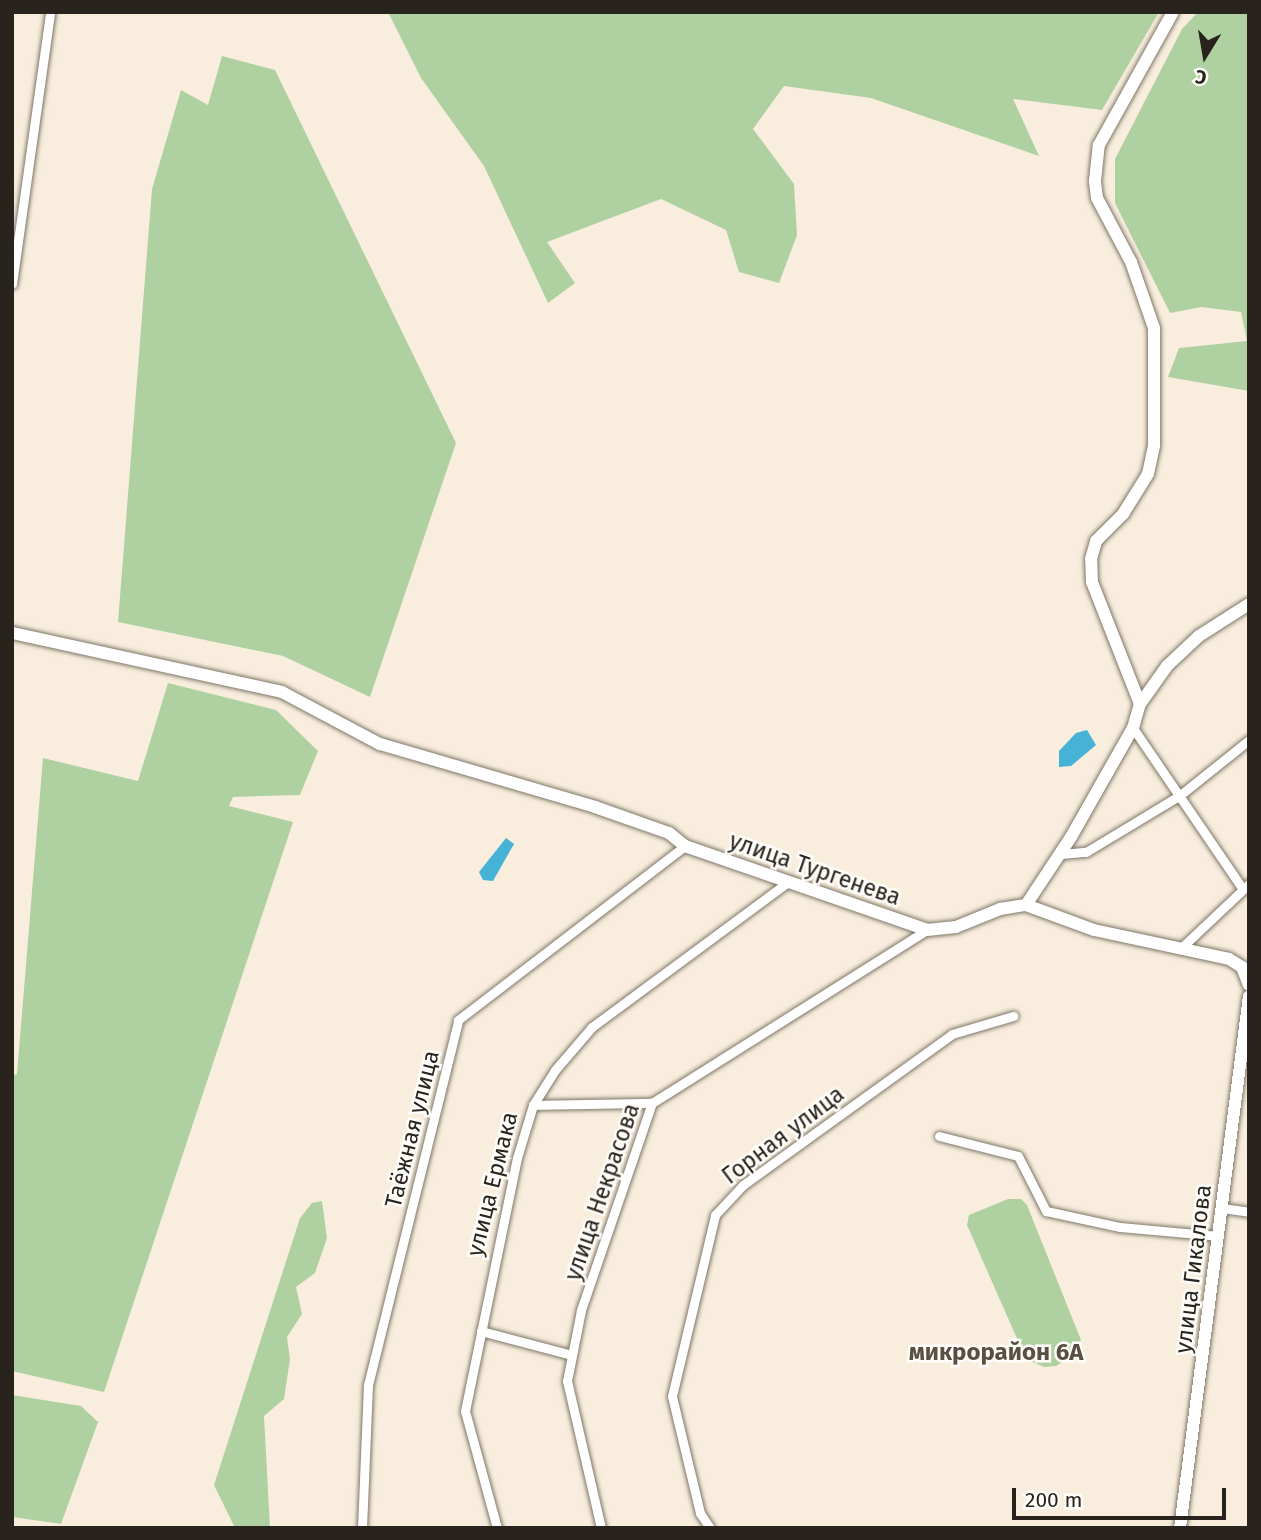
<!DOCTYPE html>
<html>
<head>
<meta charset="utf-8">
<style>
  body { margin:0 }
  #map { position:relative; width:1261px; height:1540px; overflow:hidden; background:#f9eede; font-family:"Fira Sans",sans-serif }
  div>[style] { position:absolute }
  [style*='--x'] { left:calc(var(--x)*1px); top:calc(var(--y)*1px); width:calc(var(--w)*1px); rotate:calc(var(--a)*1deg) }
  .green>* { inset:0; background:#afd1a1 }
  .water>* { inset:0; background:#46b2d6 }
  .roads { filter:drop-shadow(0 0 2px #7f7667) drop-shadow(0 0 2px #7f7667) }
  .street>* { height:9px; margin:-4.5px; padding:0 4.5px; transform-origin:4.5px; border-radius:4.5px; background:#fff }
  .secondary>* { height:12px; margin:-6px; padding:0 6px; transform-origin:6px; border-radius:6px; background:#fff }
  span { translate:-50% -50%; white-space:nowrap; text-align:center; line-height:1.15; -webkit-text-stroke:5px #fffdf9; paint-order:stroke }
  .street-label { font-size:23px; color:#28231d }
  .neighbourhood-label { font-size:24px; color:#594f42; font-weight:700 }
  .frame { position:absolute; inset:0; border:14px solid #28231d; pointer-events:none }
  .north { position:absolute; left:1170px; top:21px; width:70px; height:70px; -webkit-text-stroke:5px #fffdf9; paint-order:stroke; rotate:191deg; font-size:19px; font-weight:700; line-height:28px; text-align:center; color:#28231d }
  .north::after { content:''; display:block; margin:auto; width:24px; height:32px; background:#28231d; clip-path:polygon(50% 0,100% 100%,50% 72%,0 100%) }
  .scale { position:absolute; left:1012px; top:1488px; width:214px; height:32px; box-sizing:border-box; border:4px solid #28231d; border-top:0; padding-left:9px; font-size:21px; line-height:24px; white-space:nowrap; color:#28231d; -webkit-text-stroke:5px #fffdf9; paint-order:stroke }
</style>
</head>
<body>
<div id="map">
  <div class="green">
    <div style="clip-path:polygon(388px 12px,1159px 12px,1102px 110px,1013px 99px,1039px 156px,871px 98px,784px 86px,753px 129px,794px 184px,797px 235px,779px 283px,739px 272px,726px 230px,661px 199px,547px 242px,575px 283px,548px 303px,484px 166px,421px 78px)"></div>
    <div style="clip-path:polygon(1198px 12px,1249px 12px,1249px 391px,1168px 377px,1179px 348px,1247px 341px,1241px 312px,1201px 307px,1170px 313px,1115px 203px,1115px 159px,1182px 29px)"></div>
    <div style="clip-path:polygon(222px 56px,275px 70px,456px 443px,370px 697px,283px 656px,118px 622px,152px 189px,181px 90px,208px 105px)"></div>
    <div style="clip-path:polygon(168px 683px,276px 710px,318px 751px,300px 795px,233px 797px,229px 806px,293px 822px,104px 1392px,12px 1371px,12px 1075px,17px 1074px,43px 758px,138px 781px)"></div>
    <div style="clip-path:polygon(1008px 1199px,1021px 1199px,1027px 1205px,1081px 1340px,1076px 1353px,1056px 1366px,1044px 1367px,1026px 1359px,967px 1225px,969px 1215px)"></div>
    <div style="clip-path:polygon(322px 1201px,327px 1238px,315px 1273px,296px 1287px,302px 1314px,287px 1337px,290px 1359px,284px 1399px,264px 1416px,270px 1528px,235px 1528px,214px 1485px,300px 1218px,312px 1203px)"></div>
    <div style="clip-path:polygon(12px 1395px,81px 1406px,98px 1422px,61px 1524px,12px 1517px)"></div>
  </div>
  <div class="water">
    <div style="clip-path:polygon(1087px 730px,1096px 745px,1071px 766px,1059px 767px,1059px 751px,1076px 733px)"></div>
    <div style="clip-path:polygon(506px 838px,514px 844px,493px 881px,483px 880px,479px 872px)"></div>
  </div>
  <div class="roads">
    <div class="street">
      <div style="--x:12;--y:284;--w:275;--a:-82"></div>
      <div style="--x:1133;--y:728;--w:195;--a:55.7"></div>
      <div style="--x:1061;--y:854;--w:25;--a:-5"></div>
      <div style="--x:1086;--y:852;--w:109;--a:-31.1"></div>
      <div style="--x:1179;--y:796;--w:90;--a:-38.7"></div>
      <div style="--x:1180;--y:949;--w:95;--a:-43.3"></div>
      <div style="--x:533;--y:1105;--w:119;--a:-1"></div>
      <div style="--x:939;--y:1136;--w:81;--a:14.2"></div>
      <div style="--x:1018;--y:1156;--w:62;--a:63"></div>
      <div style="--x:1046;--y:1211;--w:76;--a:12.2"></div>
      <div style="--x:1120;--y:1227;--w:98;--a:5.2"></div>
      <div style="--x:1222;--y:1208;--w:27;--a:8"></div>
      <div style="--x:481;--y:1331;--w:94;--a:14.8"></div>
      <div style="--x:362;--y:1528;--w:143;--a:-87.6"></div>
      <div style="--x:368;--y:1385;--w:376;--a:-76.1"></div>
      <div style="--x:458;--y:1020;--w:286;--a:-37.5"></div>
      <div style="--x:497;--y:1528;--w:121;--a:-105.3"></div>
      <div style="--x:465;--y:1411;--w:258;--a:-78.4"></div>
      <div style="--x:517;--y:1158;--w:55;--a:-73.2"></div>
      <div style="--x:533;--y:1105;--w:41;--a:-57.8"></div>
      <div style="--x:555;--y:1070;--w:57;--a:-49.3"></div>
      <div style="--x:592;--y:1027;--w:245;--a:-36.5"></div>
      <div style="--x:601;--y:1528;--w:151;--a:-103"></div>
      <div style="--x:567;--y:1381;--w:72;--a:-78.8"></div>
      <div style="--x:581;--y:1310;--w:219;--a:-71.1"></div>
      <div style="--x:652;--y:1103;--w:325;--a:-32.2"></div>
      <div style="--x:710;--y:1528;--w:18;--a:-124"></div>
      <div style="--x:700;--y:1513;--w:120;--a:-103.5"></div>
      <div style="--x:672;--y:1396;--w:186;--a:-76.6"></div>
      <div style="--x:715;--y:1215;--w:41;--a:-47"></div>
      <div style="--x:743;--y:1185;--w:258;--a:-35.8"></div>
      <div style="--x:952;--y:1034;--w:64;--a:-16.4"></div>
    </div>
    <div class="secondary">
      <div style="--x:12;--y:633;--w:276;--a:12.3"></div>
      <div style="--x:282;--y:692;--w:111;--a:28"></div>
      <div style="--x:380;--y:744;--w:224;--a:16.3"></div>
      <div style="--x:595;--y:807;--w:78;--a:19.4"></div>
      <div style="--x:669;--y:833;--w:21;--a:39"></div>
      <div style="--x:685;--y:846;--w:256;--a:19.1"></div>
      <div style="--x:927;--y:930;--w:29;--a:-6"></div>
      <div style="--x:956;--y:927;--w:48;--a:-22.2"></div>
      <div style="--x:1000;--y:909;--w:26;--a:-9"></div>
      <div style="--x:1140;--y:704;--w:47;--a:-54.6"></div>
      <div style="--x:1167;--y:666;--w:44;--a:-43.2"></div>
      <div style="--x:1199;--y:636;--w:59;--a:-32.6"></div>
      <div style="--x:1026;--y:905;--w:82;--a:-56.5"></div>
      <div style="--x:1071;--y:837;--w:125;--a:-60.4"></div>
      <div style="--x:1133;--y:728;--w:25;--a:-74"></div>
      <div style="--x:1140;--y:704;--w:131;--a:-111.5"></div>
      <div style="--x:1092;--y:582;--w:23;--a:-92"></div>
      <div style="--x:1091;--y:559;--w:19;--a:-74"></div>
      <div style="--x:1096;--y:541;--w:38;--a:-45"></div>
      <div style="--x:1123;--y:514;--w:47;--a:-58"></div>
      <div style="--x:1148;--y:474;--w:29;--a:-78"></div>
      <div style="--x:1154;--y:446;--w:118;--a:-90"></div>
      <div style="--x:1154;--y:328;--w:70;--a:-109.2"></div>
      <div style="--x:1131;--y:262;--w:72;--a:-118"></div>
      <div style="--x:1097;--y:198;--w:17;--a:-97"></div>
      <div style="--x:1095;--y:181;--w:36;--a:-84"></div>
      <div style="--x:1099;--y:145;--w:152;--a:-60.9"></div>
      <div style="--x:1026;--y:905;--w:72;--a:20.2"></div>
      <div style="--x:1094;--y:930;--w:138;--a:12.1"></div>
      <div style="--x:1229;--y:959;--w:15;--a:32"></div>
      <div style="--x:1242;--y:967;--w:19;--a:69"></div>
      <div style="--x:1180;--y:1528;--w:536;--a:-82.61"></div>
    </div>
  </div>
  <div class="street-label">
    <span style="left:815px;top:869px;rotate:19deg">улица Тургенева</span>
    <span style="left:412px;top:1129px;rotate:-76deg">Таёжная улица</span>
    <span style="left:783px;top:1135px;rotate:-37deg">Горная улица</span>
    <span style="left:492px;top:1184px;rotate:-76deg">улица Ермака</span>
    <span style="left:602px;top:1192px;rotate:-71deg">улица Некрасова</span>
    <span style="left:1193px;top:1269px;rotate:-83deg">улица Гикалова</span>
  </div>
  <div class="neighbourhood-label">
    <span style="left:996px;top:1353px">микрорайон 6А</span>
  </div>
  <div class="frame"></div>
  <div class="north">С</div>
  <div class="scale">200 m</div>
</div>
</body>
</html>
